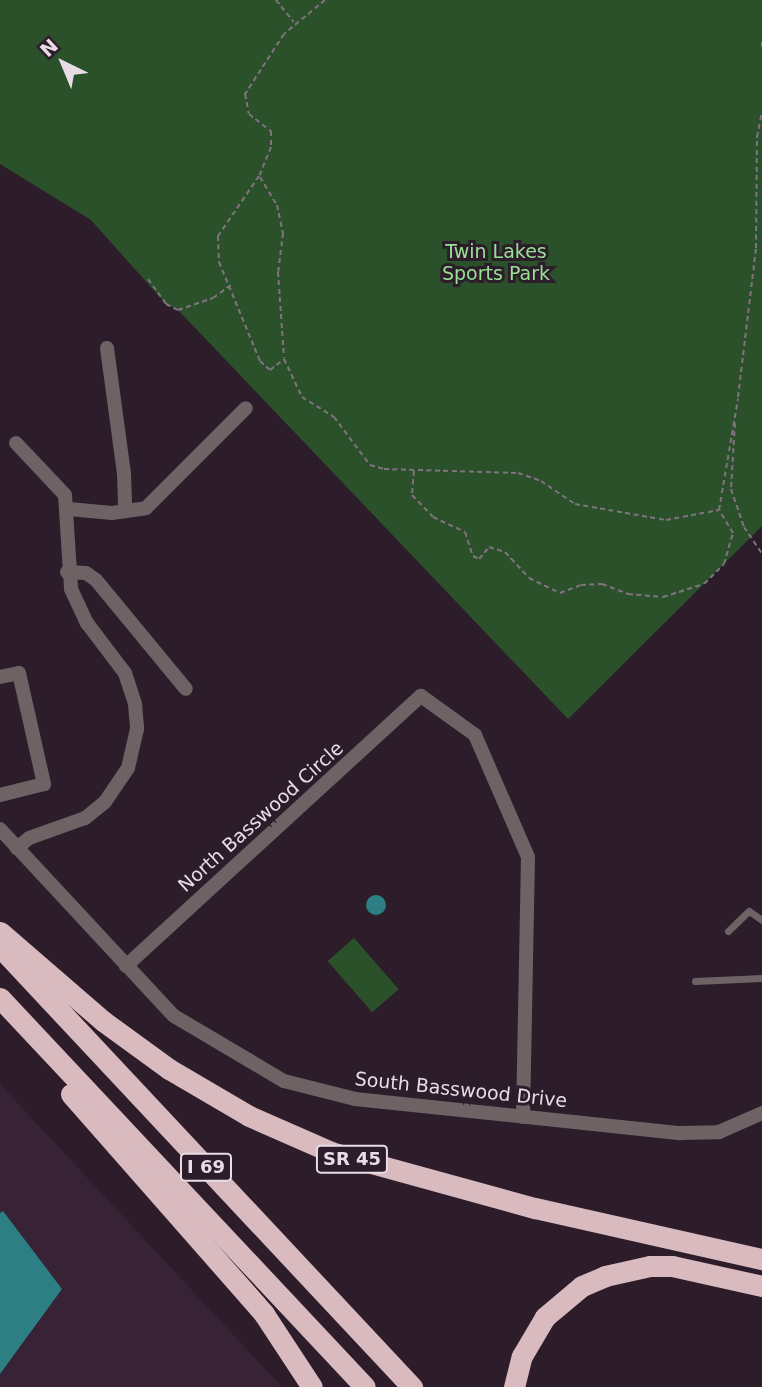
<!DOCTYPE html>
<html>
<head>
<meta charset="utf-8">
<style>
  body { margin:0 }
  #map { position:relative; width:762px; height:1387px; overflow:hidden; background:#2d1d2b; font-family:"DejaVu Sans",sans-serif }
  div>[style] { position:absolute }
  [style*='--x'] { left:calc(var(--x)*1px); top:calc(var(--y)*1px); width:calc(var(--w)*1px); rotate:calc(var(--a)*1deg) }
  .built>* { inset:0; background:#372236 }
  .green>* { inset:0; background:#2b512b; transform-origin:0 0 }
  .water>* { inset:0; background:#2d7f84 }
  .round { border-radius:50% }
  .path>* { height:2px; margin-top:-1px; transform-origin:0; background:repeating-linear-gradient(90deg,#80737f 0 5px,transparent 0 8.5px) }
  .service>* { height:7px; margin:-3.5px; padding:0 3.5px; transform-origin:3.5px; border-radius:3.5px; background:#6e6264 }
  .minor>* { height:14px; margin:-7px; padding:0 7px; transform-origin:7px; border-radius:7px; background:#6e6264 }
  .motorway>* { height:21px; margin:-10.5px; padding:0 10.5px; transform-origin:10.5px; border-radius:10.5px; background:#d8babf }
  span { translate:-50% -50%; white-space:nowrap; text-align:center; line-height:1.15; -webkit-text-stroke:6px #2d1d2b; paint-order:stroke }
  .shield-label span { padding:2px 5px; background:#2d1d2b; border:2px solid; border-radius:5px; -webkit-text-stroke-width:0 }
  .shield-label { font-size:18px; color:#e8dde7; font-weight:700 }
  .park-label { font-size:19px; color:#97e195 }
  .street-label { font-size:19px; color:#e8dde7 }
  .north { position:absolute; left:28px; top:28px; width:70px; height:70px; -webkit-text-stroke:5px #2d1d2b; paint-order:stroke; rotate:317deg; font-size:19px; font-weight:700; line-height:28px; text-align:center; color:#e8dde7 }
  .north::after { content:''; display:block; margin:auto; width:24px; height:32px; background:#e8dde7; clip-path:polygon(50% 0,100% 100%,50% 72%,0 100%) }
</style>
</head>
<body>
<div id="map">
  <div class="built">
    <div style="clip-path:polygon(0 1084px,282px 1387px,0 1387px)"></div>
  </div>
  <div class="green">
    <div style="clip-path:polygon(0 0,762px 0,762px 526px,568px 719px,178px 310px,166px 304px,91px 220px,0 164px)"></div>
    <div style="left:354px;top:938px;width:68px;height:35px;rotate:49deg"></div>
  </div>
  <div class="water">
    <div class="round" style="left:366px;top:895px;width:20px;height:20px"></div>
    <div style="clip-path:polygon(3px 1211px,62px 1289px,0 1374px,0 1213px)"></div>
  </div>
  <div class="path">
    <div style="--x:276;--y:0;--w:28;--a:51"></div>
    <div style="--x:325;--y:0;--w:53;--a:140.3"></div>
    <div style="--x:284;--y:34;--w:72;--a:123"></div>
    <div style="--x:245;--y:94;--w:20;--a:79"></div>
    <div style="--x:249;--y:114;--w:28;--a:38"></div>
    <div style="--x:271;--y:131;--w:16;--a:90"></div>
    <div style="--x:271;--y:147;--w:31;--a:112"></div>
    <div style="--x:259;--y:176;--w:73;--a:124.3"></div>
    <div style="--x:218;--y:236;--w:26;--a:88"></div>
    <div style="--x:219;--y:262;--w:107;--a:67.5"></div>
    <div style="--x:260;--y:361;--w:13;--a:42"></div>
    <div style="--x:270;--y:370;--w:18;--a:-38"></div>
    <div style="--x:284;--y:359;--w:42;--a:64.7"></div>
    <div style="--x:302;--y:397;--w:38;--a:32"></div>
    <div style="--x:334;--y:417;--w:60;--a:53.1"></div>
    <div style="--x:370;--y:465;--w:15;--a:16"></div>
    <div style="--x:384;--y:469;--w:134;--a:1.7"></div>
    <div style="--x:518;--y:473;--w:24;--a:19"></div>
    <div style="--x:541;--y:481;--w:41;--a:34.1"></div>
    <div style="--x:575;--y:504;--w:92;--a:10"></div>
    <div style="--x:666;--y:520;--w:54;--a:-10.7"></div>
    <div style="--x:719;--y:510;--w:113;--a:-80.3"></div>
    <div style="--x:762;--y:42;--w:6;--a:90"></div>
    <div style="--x:260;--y:177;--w:33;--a:59"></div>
    <div style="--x:277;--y:205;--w:29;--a:78"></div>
    <div style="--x:283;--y:233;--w:39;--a:97"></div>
    <div style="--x:278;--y:272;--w:86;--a:86"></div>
    <div style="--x:148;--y:279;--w:31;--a:54"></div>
    <div style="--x:166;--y:304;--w:13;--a:27"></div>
    <div style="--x:178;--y:310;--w:37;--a:-19"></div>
    <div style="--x:213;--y:298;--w:22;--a:-36"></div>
    <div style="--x:738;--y:397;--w:150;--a:-83.1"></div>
    <div style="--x:756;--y:248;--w:111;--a:-89.5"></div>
    <div style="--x:757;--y:137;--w:25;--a:-79"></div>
    <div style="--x:735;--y:423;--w:66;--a:93.5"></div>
    <div style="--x:731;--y:489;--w:40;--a:71.1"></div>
    <div style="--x:744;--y:527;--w:32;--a:56"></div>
    <div style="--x:414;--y:471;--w:24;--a:95"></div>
    <div style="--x:412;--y:495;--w:30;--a:46"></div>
    <div style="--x:433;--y:517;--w:35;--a:25"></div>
    <div style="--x:465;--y:532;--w:25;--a:72"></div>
    <div style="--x:473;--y:556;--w:7;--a:27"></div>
    <div style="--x:479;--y:559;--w:16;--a:-50"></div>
    <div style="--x:489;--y:547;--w:17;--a:17"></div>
    <div style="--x:505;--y:552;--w:35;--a:47"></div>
    <div style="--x:529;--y:578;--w:34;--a:26"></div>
    <div style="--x:560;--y:593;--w:22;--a:-21"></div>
    <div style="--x:581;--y:585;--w:21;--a:-3"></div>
    <div style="--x:602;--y:584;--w:28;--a:21"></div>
    <div style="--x:628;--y:594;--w:35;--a:5"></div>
    <div style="--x:663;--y:597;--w:43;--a:-17.6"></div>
    <div style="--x:704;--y:584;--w:28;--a:-45"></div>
    <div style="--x:724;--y:564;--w:32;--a:-74"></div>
    <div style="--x:733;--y:533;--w:26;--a:-121"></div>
  </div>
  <div class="service">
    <div style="--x:728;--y:931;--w:29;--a:-44"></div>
    <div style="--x:749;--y:911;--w:16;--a:35"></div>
    <div style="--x:695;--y:981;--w:67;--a:-2.6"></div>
  </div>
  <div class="minor">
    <div style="--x:107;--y:348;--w:127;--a:82.3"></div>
    <div style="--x:124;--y:474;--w:37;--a:88"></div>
    <div style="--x:16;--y:443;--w:71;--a:46.7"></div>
    <div style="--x:65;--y:495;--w:94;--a:86.3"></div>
    <div style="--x:71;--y:589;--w:38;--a:65"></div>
    <div style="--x:87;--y:623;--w:63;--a:52.8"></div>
    <div style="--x:125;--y:673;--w:33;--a:72"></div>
    <div style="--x:135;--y:704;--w:25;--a:85"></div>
    <div style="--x:137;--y:729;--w:40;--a:103"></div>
    <div style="--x:128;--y:768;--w:41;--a:124.1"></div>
    <div style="--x:105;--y:802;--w:26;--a:141"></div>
    <div style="--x:85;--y:818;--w:59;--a:160.3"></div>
    <div style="--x:29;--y:838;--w:16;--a:140"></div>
    <div style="--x:69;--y:509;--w:43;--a:5.3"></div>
    <div style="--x:112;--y:513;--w:34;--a:-8"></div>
    <div style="--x:146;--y:508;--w:141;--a:-45"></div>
    <div style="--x:67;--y:572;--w:19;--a:3"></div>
    <div style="--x:86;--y:573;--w:12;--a:35"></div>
    <div style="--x:96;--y:580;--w:141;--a:50.5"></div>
    <div style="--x:0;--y:677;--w:19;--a:-12"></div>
    <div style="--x:19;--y:673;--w:114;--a:77.3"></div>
    <div style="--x:44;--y:784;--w:45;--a:166"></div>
    <div style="--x:0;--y:829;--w:255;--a:47.1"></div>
    <div style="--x:174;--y:1016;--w:128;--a:30.6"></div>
    <div style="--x:284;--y:1081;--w:73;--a:14.2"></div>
    <div style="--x:355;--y:1099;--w:327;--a:6"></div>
    <div style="--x:680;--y:1133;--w:39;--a:-1"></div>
    <div style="--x:719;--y:1132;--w:47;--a:-23.8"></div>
    <div style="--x:126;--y:966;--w:400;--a:-42.5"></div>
    <div style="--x:421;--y:696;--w:67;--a:35.8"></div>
    <div style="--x:475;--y:735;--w:133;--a:66.5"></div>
    <div style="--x:528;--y:857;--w:260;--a:91.1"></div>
  </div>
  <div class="motorway">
    <div style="--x:0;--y:932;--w:136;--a:40.8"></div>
    <div style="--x:103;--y:1021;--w:82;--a:36"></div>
    <div style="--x:169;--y:1069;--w:93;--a:30.4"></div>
    <div style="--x:249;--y:1116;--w:90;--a:23.7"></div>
    <div style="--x:331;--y:1152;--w:212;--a:15.4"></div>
    <div style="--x:535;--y:1208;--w:233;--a:12.7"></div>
    <div style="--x:0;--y:947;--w:603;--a:46.88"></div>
    <div style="--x:0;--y:998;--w:533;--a:46.82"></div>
    <div style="--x:71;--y:1094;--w:293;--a:48.7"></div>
    <div style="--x:264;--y:1314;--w:87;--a:56.7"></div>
    <div style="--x:514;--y:1387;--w:32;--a:-76"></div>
    <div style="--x:522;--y:1356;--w:45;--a:-59.5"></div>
    <div style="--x:545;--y:1317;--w:48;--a:-40"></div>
    <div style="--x:582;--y:1286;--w:25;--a:-23"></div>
    <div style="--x:605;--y:1276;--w:46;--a:-12.5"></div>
    <div style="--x:650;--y:1266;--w:22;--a:0"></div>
    <div style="--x:672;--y:1266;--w:92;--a:12.5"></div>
  </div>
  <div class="shield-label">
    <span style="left:352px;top:1159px">SR 45</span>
    <span style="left:206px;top:1167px">I 69</span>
  </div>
  <div class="park-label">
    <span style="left:496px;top:263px">Twin Lakes<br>Sports Park</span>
  </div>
  <div class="street-label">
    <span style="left:261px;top:817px;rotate:-42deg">North Basswood Circle</span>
    <span style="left:461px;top:1090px;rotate:6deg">South Basswood Drive</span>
  </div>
  <div class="north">N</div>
</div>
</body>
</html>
